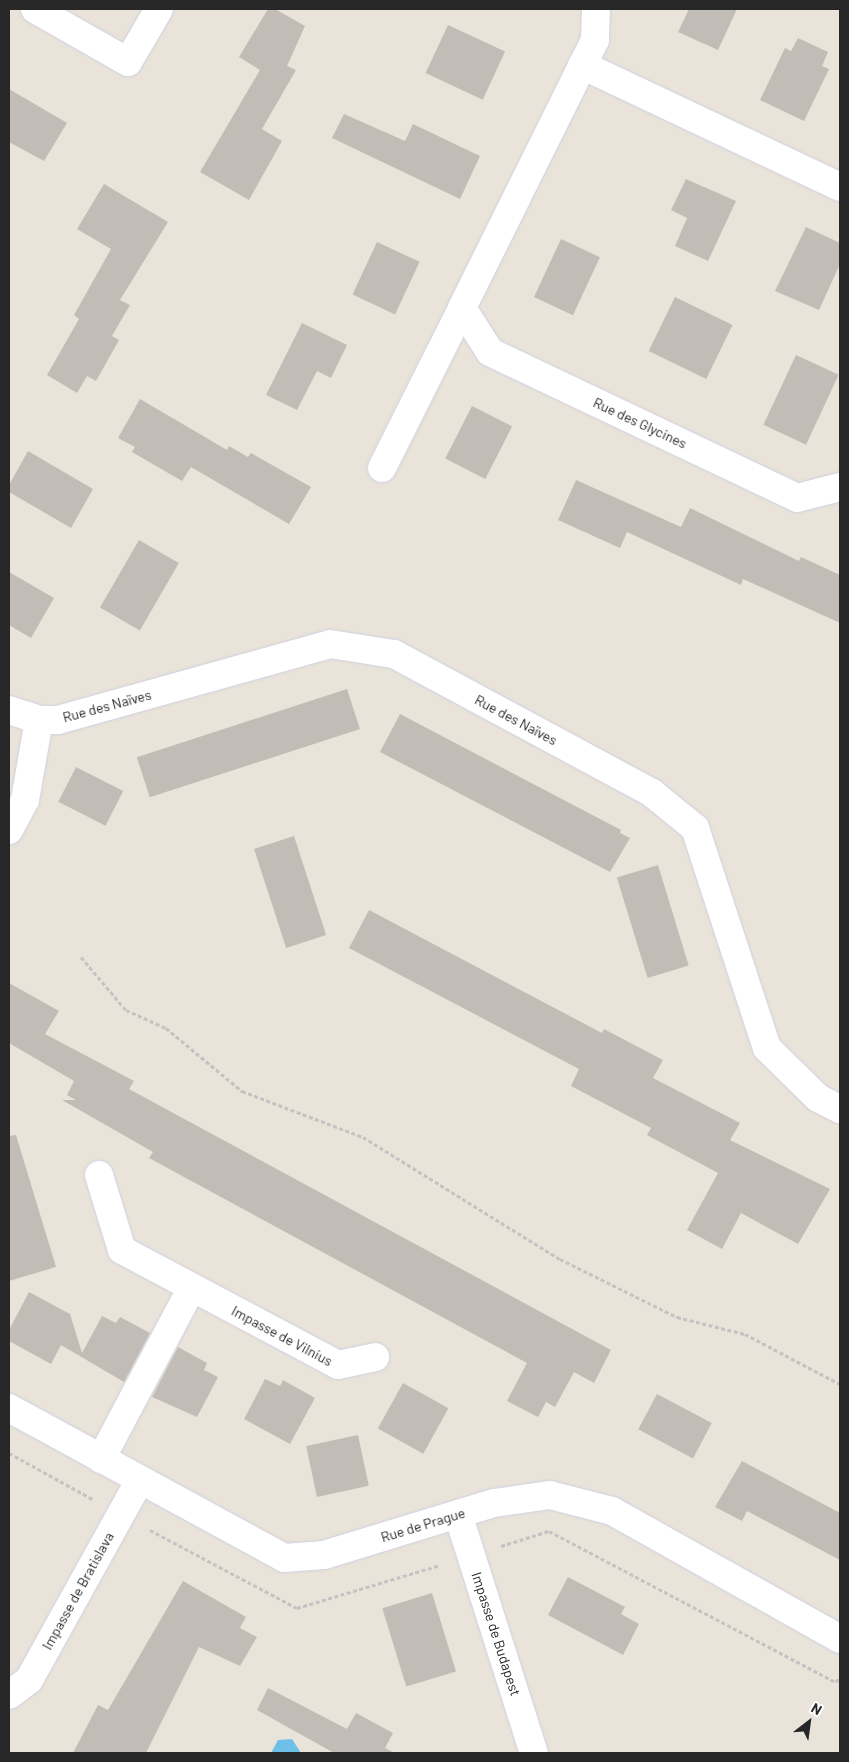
<!DOCTYPE html>
<html>
<head>
<meta charset="utf-8">
<style>
  body { margin:0 }
  #map { position:relative; width:849px; height:1762px; overflow:hidden; background:#e9e3d9; font-family:Barlow,sans-serif }
  div>[style] { position:absolute }
  [style*='--x'] { left:calc(var(--x)*1px); top:calc(var(--y)*1px); width:calc(var(--w)*1px); rotate:calc(var(--a)*1deg) }
  .water>* { inset:0; background:#6ec0e9 }
  .building>* { inset:0; background:#c1bdb6; transform-origin:0 0 }
  .path>* { height:3px; margin-top:-1.5px; transform-origin:0; background:repeating-linear-gradient(90deg,#c3c3c3 0 4px,transparent 0 6.5px) }
  .roads { filter:drop-shadow(0 0 1px #ced0e0) drop-shadow(0 0 1px #ced0e0) }
  .minor>* { height:28px; margin:-14px; padding:0 14px; transform-origin:14px; border-radius:14px; background:#fff }
  span { translate:-50% -50%; white-space:nowrap; text-align:center; line-height:1.15; -webkit-text-stroke:4px #fff; paint-order:stroke }
  .street-label { font-size:14px; color:#272727 }
  .frame { position:absolute; inset:0; border:10px solid #272727; pointer-events:none }
  .north { position:absolute; left:784px; top:1697px; width:50px; height:50px; -webkit-text-stroke:4px #fff; paint-order:stroke; rotate:30deg; font-size:14px; font-weight:700; line-height:20px; text-align:center; color:#272727 }
  .north::after { content:''; display:block; margin:auto; width:18px; height:22px; background:#272727; clip-path:polygon(50% 0,100% 100%,50% 72%,0 100%) }
</style>
</head>
<body>
<div id="map">
  <div class="water">
    <div style="clip-path:polygon(292px 1739px,301px 1753px,271px 1753px,278px 1740px)"></div>
  </div>
  <div class="building">
    <div style="clip-path:polygon(268px 9px,275px 9px,305px 26px,287px 66px,296px 70px,262px 129px,282px 141px,249px 200px,200px 172px,260px 70px,239px 57px)"></div>
    <div style="clip-path:polygon(689px 9px,737px 9px,718px 50px,678px 32px)"></div>
    <div style="left:448px;top:25px;width:63px;height:53px;rotate:25deg"></div>
    <div style="clip-path:polygon(798px 38px,828px 52px,822px 66px,829px 69px,804px 121px,760px 100px,785px 48px,791px 51px)"></div>
    <div style="clip-path:polygon(9px 89px,67px 123px,44px 161px,9px 142px)"></div>
    <div style="clip-path:polygon(344px 114px,405px 141px,413px 124px,480px 156px,460px 199px,332px 138px)"></div>
    <div style="clip-path:polygon(686px 179px,736px 201px,708px 261px,675px 246px,687px 218px,671px 210px)"></div>
    <div style="clip-path:polygon(104px 184px,168px 222px,120px 300px,130px 305px,112px 336px,119px 340px,96px 381px,87px 376px,77px 393px,47px 375px,79px 319px,74px 315px,111px 249px,77px 229px)"></div>
    <div style="clip-path:polygon(806px 227px,840px 243px,840px 264px,819px 310px,775px 291px)"></div>
    <div style="left:561px;top:239px;width:43px;height:64px;rotate:25deg"></div>
    <div style="left:377px;top:242px;width:47px;height:58px;rotate:25deg"></div>
    <div style="left:675px;top:297px;width:64px;height:60px;rotate:26deg"></div>
    <div style="clip-path:polygon(302px 323px,347px 345px,331px 378px,317px 371px,297px 410px,266px 395px)"></div>
    <div style="left:796px;top:355px;width:47px;height:77px;rotate:25deg"></div>
    <div style="clip-path:polygon(140px 399px,227px 450px,229px 446px,248px 457px,251px 453px,311px 487px,289px 524px,191px 467px,182px 481px,132px 452px,135px 447px,118px 438px)"></div>
    <div style="left:472px;top:406px;width:45px;height:59px;rotate:27deg"></div>
    <div style="clip-path:polygon(28px 451px,93px 489px,71px 528px,9px 492px,9px 485px)"></div>
    <div style="clip-path:polygon(576px 480px,681px 527px,690px 508px,799px 561px,801px 557px,840px 575px,840px 623px,743px 579px,741px 585px,627px 532px,620px 548px,558px 520px)"></div>
    <div style="left:139px;top:540px;width:46px;height:78px;rotate:30deg"></div>
    <div style="clip-path:polygon(9px 572px,54px 598px,31px 638px,9px 625px)"></div>
    <div style="left:347px;top:689px;width:42px;height:221px;rotate:72deg"></div>
    <div style="clip-path:polygon(400px 714px,621px 830px,620px 833px,630px 838px,610px 872px,380px 752px)"></div>
    <div style="left:76px;top:767px;width:53px;height:39px;rotate:27deg"></div>
    <div style="left:294px;top:836px;width:104px;height:42px;rotate:72deg"></div>
    <div style="left:658px;top:865px;width:105px;height:43px;rotate:73deg"></div>
    <div style="clip-path:polygon(369px 910px,602px 1033px,604px 1029px,663px 1060px,653px 1078px,740px 1123px,730px 1140px,830px 1189px,798px 1244px,741px 1213px,722px 1249px,687px 1230px,718px 1173px,647px 1135px,651px 1128px,571px 1086px,579px 1069px,349px 948px)"></div>
    <div style="clip-path:polygon(9px 983px,59px 1011px,45px 1034px,134px 1081px,129px 1089px,611px 1350px,594px 1383px,574px 1372px,555px 1407px,546px 1402px,538px 1417px,507px 1401px,527px 1363px,149px 1158px,153px 1152px,62px 1100px,76px 1100px,67px 1095px,74px 1081px,9px 1043px)"></div>
    <div style="clip-path:polygon(16px 1135px,56px 1267px,9px 1281px,9px 1136px)"></div>
    <div style="clip-path:polygon(29px 1292px,70px 1314px,82px 1353px,102px 1316px,116px 1323px,120px 1317px,150px 1333px,124px 1382px,61px 1345px,51px 1364px,9px 1341px,9px 1330px)"></div>
    <div style="clip-path:polygon(178px 1347px,207px 1363px,204px 1370px,218px 1377px,197px 1417px,152px 1397px)"></div>
    <div style="clip-path:polygon(265px 1379px,280px 1386px,283px 1380px,315px 1398px,290px 1444px,244px 1419px)"></div>
    <div style="left:403px;top:1383px;width:52px;height:52px;rotate:29deg"></div>
    <div style="left:657px;top:1394px;width:62px;height:40px;rotate:28deg"></div>
    <div style="left:358px;top:1435px;width:52px;height:53px;rotate:78deg"></div>
    <div style="clip-path:polygon(742px 1461px,840px 1513px,840px 1560px,747px 1511px,742px 1521px,715px 1507px)"></div>
    <div style="clip-path:polygon(568px 1577px,625px 1607px,621px 1614px,639px 1624px,623px 1655px,548px 1615px)"></div>
    <div style="clip-path:polygon(183px 1581px,246px 1617px,240px 1628px,257px 1637px,240px 1666px,199px 1647px,146px 1753px,73px 1753px,98px 1705px,108px 1710px)"></div>
    <div style="left:432px;top:1593px;width:82px;height:52px;rotate:73deg"></div>
    <div style="clip-path:polygon(268px 1688px,347px 1729px,356px 1713px,393px 1733px,385px 1748px,395px 1753px,334px 1753px,257px 1710px)"></div>
  </div>
  <div class="path">
    <div style="--x:81;--y:957;--w:70;--a:49.7"></div>
    <div style="--x:126;--y:1010;--w:44;--a:24.2"></div>
    <div style="--x:166;--y:1028;--w:99;--a:39.7"></div>
    <div style="--x:242;--y:1091;--w:129;--a:20.8"></div>
    <div style="--x:363;--y:1137;--w:232;--a:31.8"></div>
    <div style="--x:560;--y:1259;--w:131;--a:26.4"></div>
    <div style="--x:677;--y:1317;--w:70;--a:14"></div>
    <div style="--x:745;--y:1334;--w:107;--a:27.8"></div>
    <div style="--x:9;--y:1453;--w:97;--a:28.9"></div>
    <div style="--x:150;--y:1530;--w:166;--a:28"></div>
    <div style="--x:297;--y:1608;--w:149;--a:-16.7"></div>
    <div style="--x:501;--y:1546;--w:50;--a:-17.4"></div>
    <div style="--x:549;--y:1531;--w:324;--a:27.8"></div>
    <div style="--x:836;--y:1682;--w:7;--a:-56"></div>
  </div>
  <div class="roads">
    <div class="minor">
      <div style="--x:35;--y:9;--w:107;--a:29.7"></div>
      <div style="--x:128;--y:62;--w:61;--a:-59.7"></div>
      <div style="--x:596;--y:9;--w:31;--a:92"></div>
      <div style="--x:595;--y:40;--w:299;--a:116.4"></div>
      <div style="--x:462;--y:308;--w:52;--a:57.5"></div>
      <div style="--x:490;--y:352;--w:340;--a:25.4"></div>
      <div style="--x:797;--y:498;--w:44;--a:-14.3"></div>
      <div style="--x:582;--y:65;--w:285;--a:25.3"></div>
      <div style="--x:382;--y:468;--w:179;--a:-63.4"></div>
      <div style="--x:9;--y:710;--w:32;--a:18"></div>
      <div style="--x:39;--y:720;--w:19;--a:0"></div>
      <div style="--x:58;--y:720;--w:282;--a:-15.6"></div>
      <div style="--x:330;--y:644;--w:65;--a:8.9"></div>
      <div style="--x:394;--y:654;--w:293;--a:28.3"></div>
      <div style="--x:652;--y:793;--w:55;--a:39.1"></div>
      <div style="--x:695;--y:828;--w:231;--a:71.9"></div>
      <div style="--x:767;--y:1048;--w:71;--a:44.4"></div>
      <div style="--x:818;--y:1098;--w:25;--a:27"></div>
      <div style="--x:9;--y:830;--w:34;--a:-62"></div>
      <div style="--x:25;--y:800;--w:81;--a:-80.1"></div>
      <div style="--x:99;--y:1175;--w:78;--a:73"></div>
      <div style="--x:122;--y:1250;--w:245;--a:28"></div>
      <div style="--x:338;--y:1365;--w:38;--a:-12"></div>
      <div style="--x:9;--y:1408;--w:313;--a:28.6"></div>
      <div style="--x:284;--y:1558;--w:40;--a:-4.3"></div>
      <div style="--x:324;--y:1555;--w:178;--a:-17"></div>
      <div style="--x:494;--y:1503;--w:57;--a:-8.1"></div>
      <div style="--x:550;--y:1495;--w:64;--a:14.5"></div>
      <div style="--x:612;--y:1511;--w:261;--a:29.3"></div>
      <div style="--x:101;--y:1459;--w:192;--a:-62.1"></div>
      <div style="--x:458;--y:1514;--w:251;--a:72.4"></div>
      <div style="--x:9;--y:1695;--w:25;--a:-37"></div>
      <div style="--x:29;--y:1680;--w:229;--a:-61"></div>
    </div>
  </div>
  <div class="street-label">
    <span style="left:640px;top:423px;rotate:25deg">Rue des Glycines</span>
    <span style="left:107px;top:706px;rotate:-15deg">Rue des Naïves</span>
    <span style="left:516px;top:720px;rotate:28deg">Rue des Naïves</span>
    <span style="left:282px;top:1336px;rotate:28deg">Impasse de Vilnius</span>
    <span style="left:423px;top:1525px;rotate:-17deg">Rue de Prague</span>
    <span style="left:78px;top:1591px;rotate:-61deg">Impasse de Bratislava</span>
    <span style="left:496px;top:1634px;rotate:72deg">Impasse de Budapest</span>
  </div>
  <div class="frame"></div>
  <div class="north">N</div>
</div>
</body>
</html>
